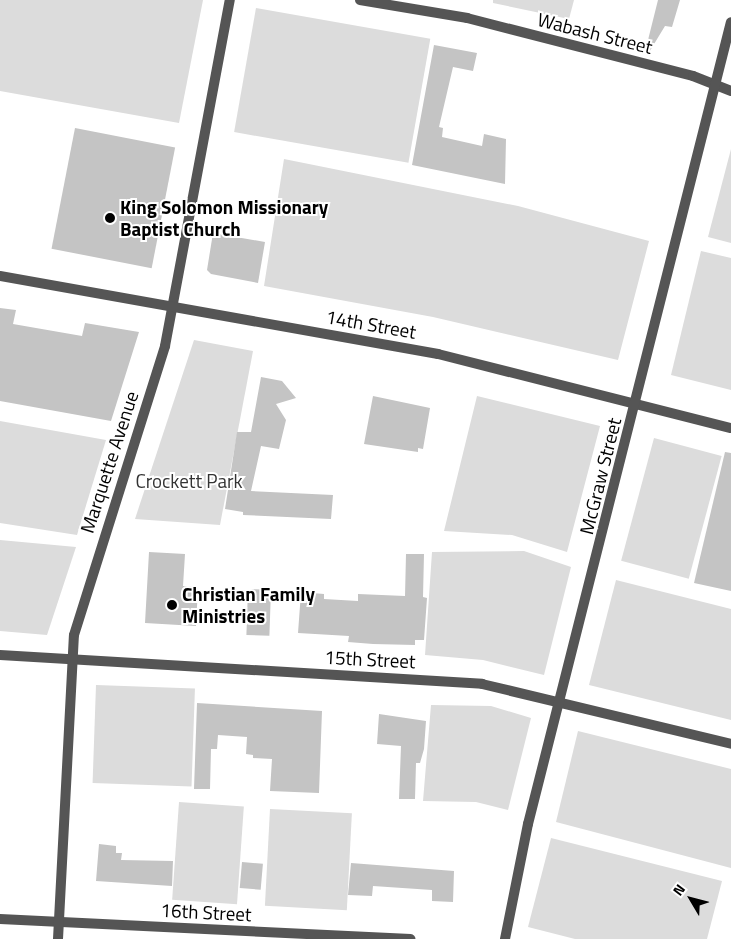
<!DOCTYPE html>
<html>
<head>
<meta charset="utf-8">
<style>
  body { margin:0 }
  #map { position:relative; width:731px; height:939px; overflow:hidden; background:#fff; font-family:"Titillium Web",sans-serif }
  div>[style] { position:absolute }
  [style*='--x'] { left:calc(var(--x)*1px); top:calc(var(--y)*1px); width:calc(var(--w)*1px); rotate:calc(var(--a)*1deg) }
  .green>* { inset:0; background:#dcdcdc; transform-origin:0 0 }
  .building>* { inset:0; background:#c4c4c4; transform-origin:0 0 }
  .minor>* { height:10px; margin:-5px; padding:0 5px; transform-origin:5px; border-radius:5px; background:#555 }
  .tertiary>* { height:10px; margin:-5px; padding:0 5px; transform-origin:5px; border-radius:5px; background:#555 }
  .dots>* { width:14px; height:14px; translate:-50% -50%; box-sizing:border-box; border:2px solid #fff; border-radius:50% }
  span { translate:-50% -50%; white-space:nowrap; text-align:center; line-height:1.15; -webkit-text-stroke:4px #fff; paint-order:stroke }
  .street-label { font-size:19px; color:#000 }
  .poi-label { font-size:19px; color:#000; font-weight:700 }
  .left { translate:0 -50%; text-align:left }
  .park-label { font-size:19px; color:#333 }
  .north { position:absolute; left:666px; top:874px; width:50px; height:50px; -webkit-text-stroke:4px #fff; paint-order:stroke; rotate:307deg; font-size:14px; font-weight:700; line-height:20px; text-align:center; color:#000 }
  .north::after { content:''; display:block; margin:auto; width:18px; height:22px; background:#000; clip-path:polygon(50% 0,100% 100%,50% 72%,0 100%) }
</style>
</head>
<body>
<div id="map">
  <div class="green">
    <div style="clip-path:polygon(0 0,203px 0,179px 123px,0 91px)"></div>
    <div style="clip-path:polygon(493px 0,574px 0,569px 19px,493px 3px)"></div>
    <div style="left:256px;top:8px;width:177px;height:126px;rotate:10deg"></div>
    <div style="clip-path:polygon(731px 149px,731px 243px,708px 237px)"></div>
    <div style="clip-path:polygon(284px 159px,518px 206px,649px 241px,618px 360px,433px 317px,264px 286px)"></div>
    <div style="clip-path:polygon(701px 251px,731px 258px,731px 390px,671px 375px)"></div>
    <div style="clip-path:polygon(194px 340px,253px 351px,220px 525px,135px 519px)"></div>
    <div style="clip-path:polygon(477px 396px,600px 426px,567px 552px,512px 535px,444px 531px)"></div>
    <div style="clip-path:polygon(0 421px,106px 440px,77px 535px,0 523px)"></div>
    <div style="left:654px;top:438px;width:70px;height:127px;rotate:15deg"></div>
    <div style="clip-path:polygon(0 540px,76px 547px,47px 635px,0 631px)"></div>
    <div style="clip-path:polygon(524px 551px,571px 567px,544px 675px,483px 660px,425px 655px,432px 552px)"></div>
    <div style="clip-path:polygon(616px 580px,731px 609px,731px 720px,589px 685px)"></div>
    <div style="left:96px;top:685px;width:99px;height:98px;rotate:2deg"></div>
    <div style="clip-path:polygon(431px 705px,491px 706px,531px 718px,508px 810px,476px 802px,423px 801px)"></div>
    <div style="clip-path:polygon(578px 731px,731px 769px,731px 868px,556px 822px)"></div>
    <div style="left:179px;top:802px;width:65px;height:98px;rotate:4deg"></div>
    <div style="left:270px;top:809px;width:82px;height:97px;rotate:3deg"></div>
    <div style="clip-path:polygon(551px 838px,722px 881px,707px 939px,575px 939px,528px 927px)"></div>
  </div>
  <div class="building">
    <div style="clip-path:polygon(658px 0,680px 0,672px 27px,665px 26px,648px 54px,645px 52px)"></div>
    <div style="clip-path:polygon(434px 45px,477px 53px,473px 71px,453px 67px,439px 127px,443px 128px,442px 137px,482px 146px,484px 134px,506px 139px,505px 184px,412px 165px)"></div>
    <div style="left:75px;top:128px;width:102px;height:123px;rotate:11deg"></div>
    <div style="clip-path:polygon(213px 233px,265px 242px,258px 283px,211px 274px,207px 270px)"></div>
    <div style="clip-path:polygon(0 308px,16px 310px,13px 324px,82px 336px,85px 323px,139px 332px,111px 421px,0 401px)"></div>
    <div style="clip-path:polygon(261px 377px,282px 381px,296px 398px,276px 404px,286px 420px,279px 449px,261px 446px,251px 491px,333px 495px,331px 519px,243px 515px,243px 512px,225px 509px,237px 432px,251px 432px)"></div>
    <div style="clip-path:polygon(373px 396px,430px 408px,423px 449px,418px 448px,418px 452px,364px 444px)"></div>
    <div style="clip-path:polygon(725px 452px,731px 453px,731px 591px,694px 583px)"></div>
    <div style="clip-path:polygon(149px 552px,185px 554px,183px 586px,198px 587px,196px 626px,145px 623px)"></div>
    <div style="clip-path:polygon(406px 554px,424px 554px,423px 597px,427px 598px,424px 640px,415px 640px,415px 645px,373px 644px,348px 642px,349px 636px,298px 633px,301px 592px,324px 594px,324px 599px,358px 601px,358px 594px,405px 596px)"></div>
    <div style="left:248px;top:589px;width:23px;height:46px;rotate:2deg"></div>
    <div style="clip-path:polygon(197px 703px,322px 711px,319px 793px,270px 791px,272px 759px,253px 758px,253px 755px,246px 754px,247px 737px,218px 735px,217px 749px,211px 749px,210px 789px,194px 789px)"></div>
    <div style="clip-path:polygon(379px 714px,426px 721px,424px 749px,420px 763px,416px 763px,415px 799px,399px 799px,401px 746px,377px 744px)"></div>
    <div style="clip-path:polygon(99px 844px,116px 846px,116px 853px,122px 853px,121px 860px,173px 861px,172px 886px,96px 881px)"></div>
    <div style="left:242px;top:862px;width:21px;height:26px;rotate:5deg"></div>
    <div style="clip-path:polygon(351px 863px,454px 871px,453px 902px,432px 901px,432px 890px,373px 886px,372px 896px,348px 895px)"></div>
  </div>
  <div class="minor">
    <div style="--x:360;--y:0;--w:109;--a:9.5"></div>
    <div style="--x:467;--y:18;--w:233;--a:14.4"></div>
    <div style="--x:693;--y:76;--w:41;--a:21.5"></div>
    <div style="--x:0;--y:655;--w:483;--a:3.4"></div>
    <div style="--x:482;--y:684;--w:256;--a:13.5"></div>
    <div style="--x:0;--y:919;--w:411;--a:2.8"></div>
    <div style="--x:58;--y:939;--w:304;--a:-87"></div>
    <div style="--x:74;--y:635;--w:303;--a:-72.5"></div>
    <div style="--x:165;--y:346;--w:352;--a:-79.4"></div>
  </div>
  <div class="tertiary">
    <div style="--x:0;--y:276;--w:445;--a:10.1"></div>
    <div style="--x:438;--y:354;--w:302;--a:14.2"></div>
    <div style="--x:505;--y:939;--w:117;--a:-78.7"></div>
    <div style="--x:528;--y:824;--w:827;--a:-75.8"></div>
  </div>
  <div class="dots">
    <div style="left:110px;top:218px;background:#000"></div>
    <div style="left:172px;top:605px;background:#000"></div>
  </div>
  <div class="street-label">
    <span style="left:595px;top:33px;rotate:14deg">Wabash Street</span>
    <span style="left:371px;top:324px;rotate:10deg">14th Street</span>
    <span style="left:109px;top:462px;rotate:-72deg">Marquette Avenue</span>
    <span style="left:600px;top:476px;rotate:-76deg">McGraw Street</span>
    <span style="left:370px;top:659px;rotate:3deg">15th Street</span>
    <span style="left:206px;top:912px;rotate:3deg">16th Street</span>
  </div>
  <div class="poi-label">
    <span class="left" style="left:120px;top:218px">King Solomon Missionary<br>Baptist Church</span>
    <span class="left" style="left:182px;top:605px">Christian Family<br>Ministries</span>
  </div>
  <div class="park-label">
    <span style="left:189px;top:481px">Crockett Park</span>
  </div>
  <div class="north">N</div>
</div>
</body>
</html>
